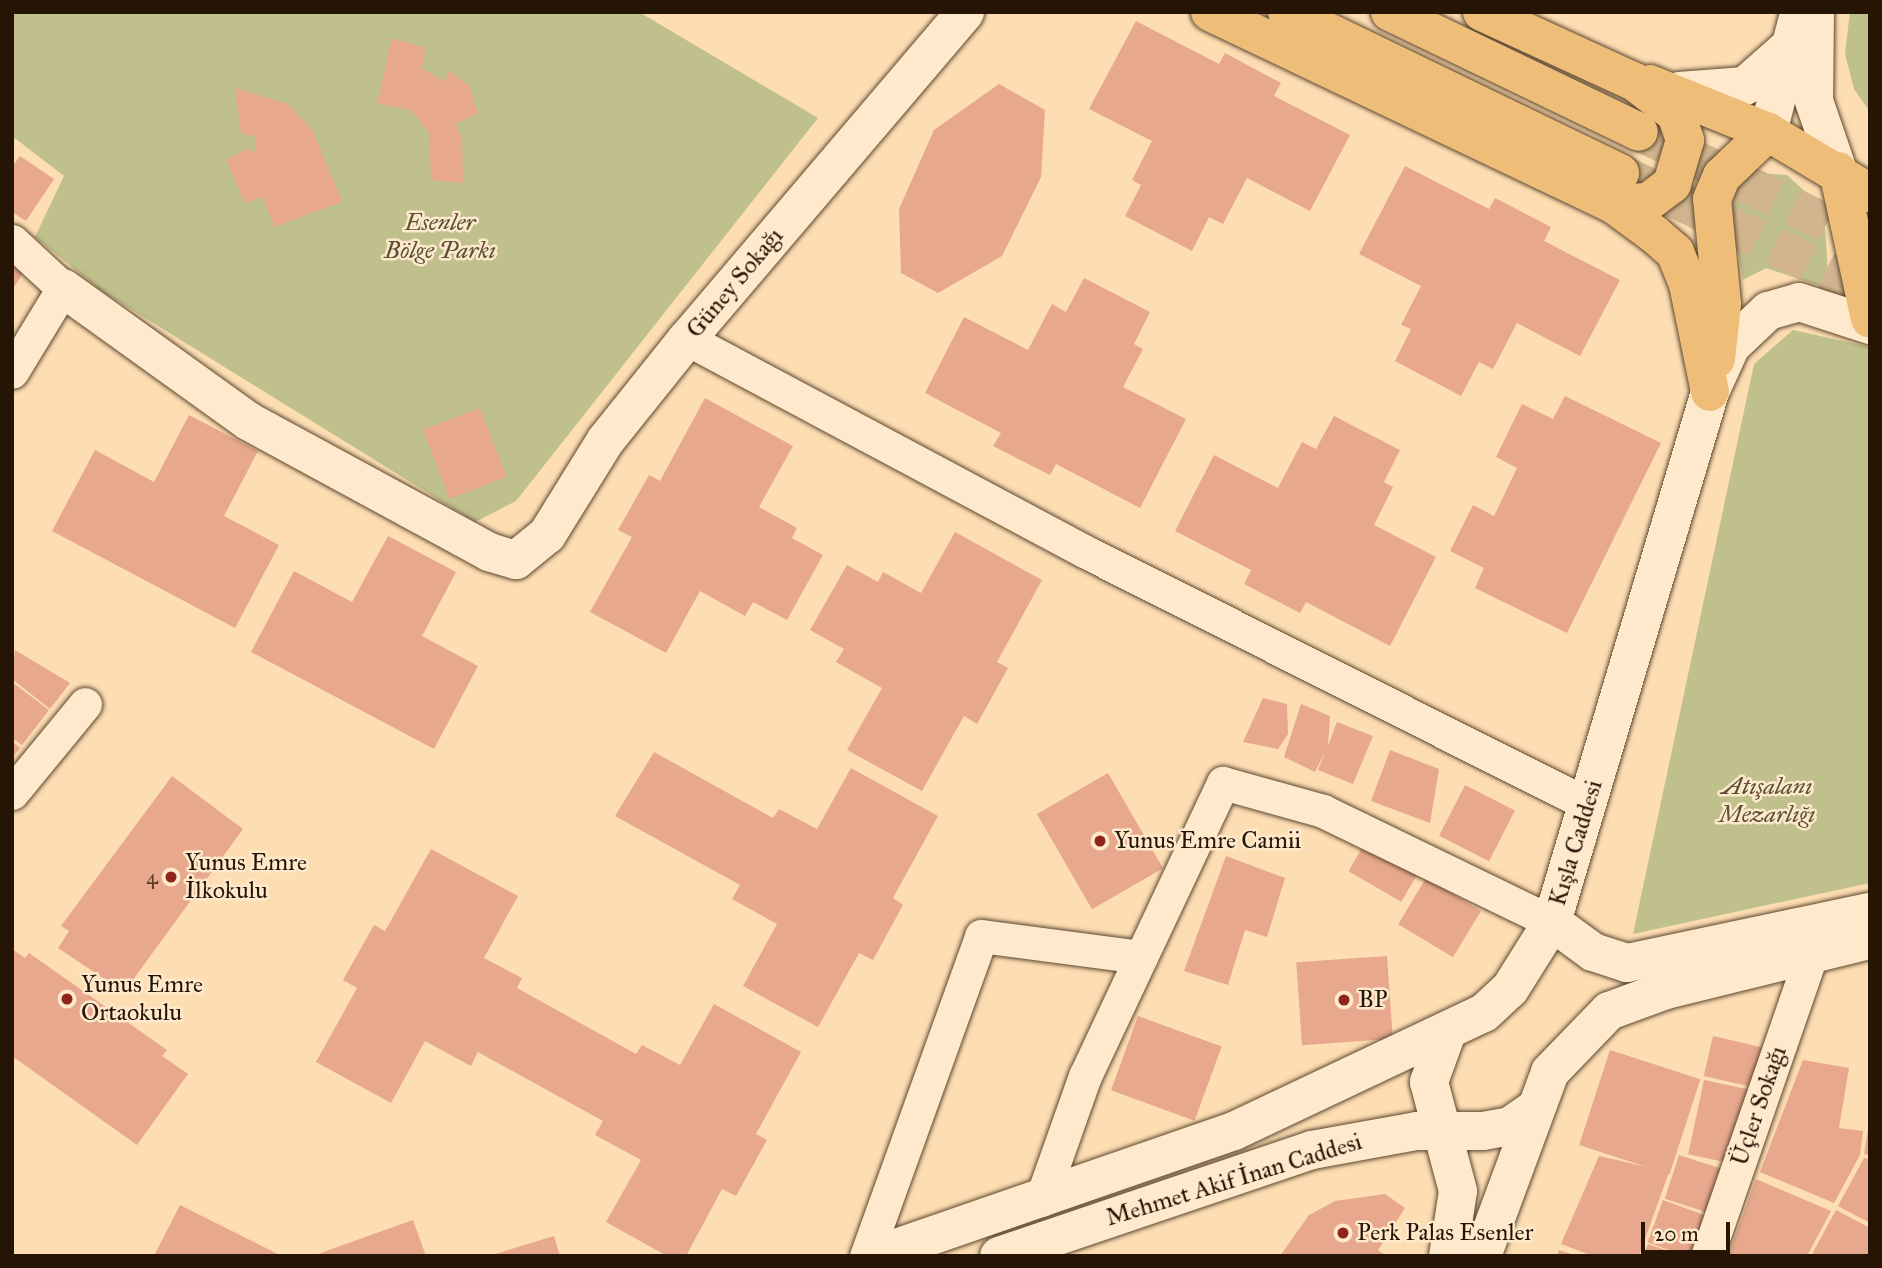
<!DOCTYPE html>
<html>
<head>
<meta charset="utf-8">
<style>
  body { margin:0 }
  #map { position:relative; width:1882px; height:1268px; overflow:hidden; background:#fdddb2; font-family:"IM FELL Great Primer",serif }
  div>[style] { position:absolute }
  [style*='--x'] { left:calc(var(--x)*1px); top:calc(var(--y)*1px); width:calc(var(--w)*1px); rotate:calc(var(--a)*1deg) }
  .green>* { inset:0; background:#c0c08c }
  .building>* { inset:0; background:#e7a88d; transform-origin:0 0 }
  .trunk-tunnel>* { height:38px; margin-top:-19px; transform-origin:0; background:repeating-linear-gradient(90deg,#d2b58f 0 38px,transparent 0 57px) }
  .roads { filter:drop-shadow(0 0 2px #5c4730) drop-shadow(0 0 2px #5c4730) }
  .minor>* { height:33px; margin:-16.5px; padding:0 16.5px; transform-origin:16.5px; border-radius:16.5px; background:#fee9cd }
  .tertiary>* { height:38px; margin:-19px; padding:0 19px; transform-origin:19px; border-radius:19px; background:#fee9cd }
  .secondary>* { height:38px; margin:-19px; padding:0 19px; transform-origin:19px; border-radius:19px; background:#fee9cd }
  .trunk>* { height:38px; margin:-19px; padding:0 19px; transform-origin:19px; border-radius:19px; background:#eebe79 }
  .dots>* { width:19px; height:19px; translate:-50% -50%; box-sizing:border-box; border:4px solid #fee9cd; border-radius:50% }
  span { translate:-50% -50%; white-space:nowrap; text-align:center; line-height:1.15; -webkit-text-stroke:5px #fee9cd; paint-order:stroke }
  .number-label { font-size:21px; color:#563a26 }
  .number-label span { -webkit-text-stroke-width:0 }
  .park-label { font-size:24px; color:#5c5134; font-style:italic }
  .street-label { font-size:24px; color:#261504 }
  .poi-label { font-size:24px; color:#261504 }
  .left { translate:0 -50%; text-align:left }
  .frame { position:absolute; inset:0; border:14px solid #261504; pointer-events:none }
  .scale { position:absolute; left:1641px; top:1222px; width:89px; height:32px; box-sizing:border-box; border:4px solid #261504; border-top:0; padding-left:9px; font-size:21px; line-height:24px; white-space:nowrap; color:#261504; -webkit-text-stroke:5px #fee9cd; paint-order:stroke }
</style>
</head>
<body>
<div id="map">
  <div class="green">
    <div style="clip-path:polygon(12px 12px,639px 12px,818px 118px,516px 501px,475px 522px,103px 292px,35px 237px,64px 176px,12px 136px)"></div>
    <div style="clip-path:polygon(1850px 12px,1870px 12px,1870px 112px,1854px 89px,1845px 54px)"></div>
    <div style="clip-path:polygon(1759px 173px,1787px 175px,1811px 197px,1825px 227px,1829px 289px,1766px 268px,1743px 280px,1731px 209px,1738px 185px)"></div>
    <div style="clip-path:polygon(1793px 330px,1870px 347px,1870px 883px,1633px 934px,1754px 364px)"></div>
  </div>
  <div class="building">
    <div style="clip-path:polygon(1136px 21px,1219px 64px,1225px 53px,1281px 83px,1274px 96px,1350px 135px,1310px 211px,1247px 178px,1223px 224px,1209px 217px,1192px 251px,1125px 216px,1141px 185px,1132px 180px,1152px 141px,1089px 109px)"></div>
    <div style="clip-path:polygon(392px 38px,425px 48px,422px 69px,445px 81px,449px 70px,469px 86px,478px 113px,455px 124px,462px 138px,463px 183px,431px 180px,429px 133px,411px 110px,377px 104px)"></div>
    <div style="clip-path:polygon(999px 84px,1045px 110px,1041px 177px,1002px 256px,938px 293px,901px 273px,899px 209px,934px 130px)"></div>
    <div style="clip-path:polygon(235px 88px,288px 104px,313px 131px,342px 202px,274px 227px,263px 197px,245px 203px,226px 160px,246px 149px,255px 152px,256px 136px,241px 134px)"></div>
    <div style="clip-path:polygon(20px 156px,54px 179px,26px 221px,12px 212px,12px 167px)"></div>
    <div style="clip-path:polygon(1405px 166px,1489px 209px,1495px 198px,1551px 227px,1544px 241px,1620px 280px,1580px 356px,1517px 323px,1493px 369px,1479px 362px,1461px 396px,1395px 361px,1411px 329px,1401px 325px,1421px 286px,1359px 254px)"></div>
    <div style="clip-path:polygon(12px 254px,29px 265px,12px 290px)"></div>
    <div style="clip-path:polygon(1084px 278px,1150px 312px,1134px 344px,1143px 349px,1123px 387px,1186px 419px,1140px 508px,1056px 464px,1050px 475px,993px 446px,1001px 433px,925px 393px,964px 317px,1028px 350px,1052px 304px,1066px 312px)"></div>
    <div style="clip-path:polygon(1565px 396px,1661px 443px,1567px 633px,1475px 588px,1484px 568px,1450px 551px,1473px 505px,1494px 516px,1517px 468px,1496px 457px,1522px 404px,1553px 419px)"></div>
    <div style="clip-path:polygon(705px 398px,793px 446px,759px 507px,797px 528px,792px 538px,823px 555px,787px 620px,753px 602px,745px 616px,700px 591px,666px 653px,590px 612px,632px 537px,618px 530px,649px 475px,660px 481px)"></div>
    <div style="left:480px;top:408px;width:74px;height:61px;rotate:69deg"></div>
    <div style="clip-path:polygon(189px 415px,258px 451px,224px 516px,279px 545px,235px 628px,52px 531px,95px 450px,154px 482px)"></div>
    <div style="clip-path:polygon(1334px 416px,1400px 450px,1384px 482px,1393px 487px,1374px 525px,1436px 557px,1390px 646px,1306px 602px,1300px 613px,1244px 584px,1251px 570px,1175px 531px,1214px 455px,1278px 488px,1302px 442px,1316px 449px)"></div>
    <div style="clip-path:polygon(955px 532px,1042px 580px,997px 662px,1008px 668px,977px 724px,964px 716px,922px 791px,847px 750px,882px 688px,836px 662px,844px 649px,810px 630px,847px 565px,878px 582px,883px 572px,921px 593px)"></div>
    <div style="clip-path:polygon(388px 536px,456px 572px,422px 636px,478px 666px,434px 749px,251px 652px,294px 571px,352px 602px)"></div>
    <div style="clip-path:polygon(15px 650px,70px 683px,50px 709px,12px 679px)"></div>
    <div style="clip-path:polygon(12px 682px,49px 710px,22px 745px,12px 738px)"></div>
    <div style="clip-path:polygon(1263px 698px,1287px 704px,1288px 734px,1278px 749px,1243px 742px)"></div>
    <div style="clip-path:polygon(1301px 704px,1330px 716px,1328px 746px,1337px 722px,1373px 736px,1353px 784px,1318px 770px,1325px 752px,1315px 772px,1284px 757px)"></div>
    <div style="clip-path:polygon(12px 741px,20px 748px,12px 758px)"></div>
    <div style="clip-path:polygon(1390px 750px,1439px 769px,1430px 823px,1371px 801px)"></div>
    <div style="clip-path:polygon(654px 752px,773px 818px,779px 809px,817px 829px,851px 768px,938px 816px,893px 898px,903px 905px,873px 960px,859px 953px,818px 1027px,743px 986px,777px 924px,732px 899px,740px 885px,615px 816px)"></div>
    <div style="left:1108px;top:773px;width:110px;height:82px;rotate:60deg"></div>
    <div style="clip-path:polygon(172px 776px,243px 829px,124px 992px,58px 948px,69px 931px,61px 926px)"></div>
    <div style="left:1465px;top:785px;width:56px;height:57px;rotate:27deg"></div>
    <div style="left:1366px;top:841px;width:61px;height:35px;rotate:30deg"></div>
    <div style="clip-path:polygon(431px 849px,518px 896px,484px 958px,522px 978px,517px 988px,636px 1054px,642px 1045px,680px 1065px,714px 1004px,801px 1052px,756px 1134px,767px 1140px,736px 1196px,722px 1189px,686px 1256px,667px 1256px,606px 1222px,641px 1160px,595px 1135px,603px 1121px,478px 1052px,471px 1066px,425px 1041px,391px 1103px,316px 1062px,357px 988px,343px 980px,374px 925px,385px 931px)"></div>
    <div style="clip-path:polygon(1226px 856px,1285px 878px,1267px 937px,1245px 930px,1228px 985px,1184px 971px)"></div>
    <div style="left:1426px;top:878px;width:64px;height:54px;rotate:31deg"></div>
    <div style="clip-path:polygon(12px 949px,25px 958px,29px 953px,167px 1050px,162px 1056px,188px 1074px,137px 1145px,12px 1056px)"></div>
    <div style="left:1387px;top:956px;width:83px;height:91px;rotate:86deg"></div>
    <div style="left:1138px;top:1016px;width:89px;height:79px;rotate:20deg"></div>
    <div style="left:1713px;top:1036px;width:53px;height:41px;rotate:13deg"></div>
    <div style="left:1610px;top:1050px;width:95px;height:100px;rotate:18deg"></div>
    <div style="clip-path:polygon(1803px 1060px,1849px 1068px,1839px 1128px,1863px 1131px,1860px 1155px,1834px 1203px,1760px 1172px)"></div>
    <div style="left:1704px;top:1080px;width:53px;height:76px;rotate:12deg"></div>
    <div style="clip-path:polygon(1868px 1129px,1870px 1129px,1870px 1155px,1864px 1154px)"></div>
    <div style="left:1679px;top:1155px;width:52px;height:46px;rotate:18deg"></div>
    <div style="clip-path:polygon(1599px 1156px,1669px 1172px,1639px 1256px,1593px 1256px,1561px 1244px)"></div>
    <div style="clip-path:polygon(1864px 1158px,1870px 1159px,1870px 1223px,1838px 1206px)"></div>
    <div style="clip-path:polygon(1756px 1179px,1831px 1211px,1807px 1256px,1728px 1256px)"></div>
    <div style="clip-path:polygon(1385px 1194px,1405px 1208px,1378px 1250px,1387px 1256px,1280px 1256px,1309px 1215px,1335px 1201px)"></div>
    <div style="left:1663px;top:1200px;width:53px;height:45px;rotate:20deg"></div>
    <div style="clip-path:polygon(180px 1205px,282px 1256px,154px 1256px)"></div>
    <div style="clip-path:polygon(1836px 1210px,1870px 1228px,1870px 1256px,1811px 1256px)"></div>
    <div style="clip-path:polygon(413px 1220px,426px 1256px,315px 1256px,315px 1255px)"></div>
    <div style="clip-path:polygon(554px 1236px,560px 1256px,493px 1256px,492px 1255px)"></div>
    <div style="clip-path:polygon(1648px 1244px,1680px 1255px,1680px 1256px,1643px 1256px)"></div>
    <div style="clip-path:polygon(1559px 1250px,1574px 1255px,1574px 1256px,1557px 1256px)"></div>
  </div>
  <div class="trunk-tunnel">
    <div style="--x:1639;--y:132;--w:257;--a:25.9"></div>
    <div style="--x:1620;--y:173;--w:277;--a:25.5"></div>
  </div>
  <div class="roads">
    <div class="minor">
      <div style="--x:12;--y:241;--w:69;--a:42.7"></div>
      <div style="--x:63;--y:288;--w:98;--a:121.3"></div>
      <div style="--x:687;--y:339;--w:450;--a:28.1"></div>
      <div style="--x:1084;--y:551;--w:563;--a:26.7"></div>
      <div style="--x:12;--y:793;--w:115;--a:-50.6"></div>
      <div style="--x:1041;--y:1200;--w:132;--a:-70.5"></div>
      <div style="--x:1085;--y:1076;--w:324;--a:-64.8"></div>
      <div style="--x:1223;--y:783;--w:104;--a:15.6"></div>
      <div style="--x:1323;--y:811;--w:254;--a:25.9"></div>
      <div style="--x:866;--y:1256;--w:340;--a:-70.2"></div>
      <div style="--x:981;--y:936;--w:161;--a:7.5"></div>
      <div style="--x:1707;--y:1256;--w:318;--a:-70.9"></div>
    </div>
    <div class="tertiary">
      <div style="--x:63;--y:288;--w:228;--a:35.7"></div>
      <div style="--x:248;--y:421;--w:274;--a:28.5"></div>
      <div style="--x:489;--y:552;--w:28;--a:17"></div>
      <div style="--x:516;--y:560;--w:40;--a:-39"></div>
      <div style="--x:547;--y:535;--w:112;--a:-58.2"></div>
      <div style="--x:606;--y:440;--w:129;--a:-51.3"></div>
      <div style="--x:687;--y:339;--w:429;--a:-49.6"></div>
    </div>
    <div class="secondary">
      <div style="--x:1815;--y:12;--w:89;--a:90.6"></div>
      <div style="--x:1814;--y:101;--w:74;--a:71.1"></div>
      <div style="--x:1679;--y:91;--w:66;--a:-4.3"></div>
      <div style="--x:1745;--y:86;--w:57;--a:-41.5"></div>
      <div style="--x:1768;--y:132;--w:122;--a:-75.3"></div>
      <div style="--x:1552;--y:922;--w:51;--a:36.2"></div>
      <div style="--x:1593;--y:952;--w:36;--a:18"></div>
      <div style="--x:1627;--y:963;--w:248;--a:-11.9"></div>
      <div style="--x:1446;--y:1035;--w:50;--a:109.9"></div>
      <div style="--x:1429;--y:1082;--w:113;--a:75.1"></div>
      <div style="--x:1458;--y:1191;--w:66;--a:98.7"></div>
      <div style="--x:873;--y:1256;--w:382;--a:-19.1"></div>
      <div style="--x:1234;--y:1131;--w:276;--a:-25.3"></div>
      <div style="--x:1484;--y:1013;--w:35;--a:-43"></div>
      <div style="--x:1510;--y:989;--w:79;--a:-57.9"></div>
      <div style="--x:1552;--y:922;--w:553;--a:-73.4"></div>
      <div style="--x:1710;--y:392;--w:51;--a:-65.5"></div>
      <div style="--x:1731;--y:346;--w:51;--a:-43.4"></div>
      <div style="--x:1768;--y:311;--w:32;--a:-16"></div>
      <div style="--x:1799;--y:302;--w:75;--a:17.9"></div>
      <div style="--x:999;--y:1256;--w:330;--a:-18.7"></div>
      <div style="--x:1312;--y:1150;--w:107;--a:-10.3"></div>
      <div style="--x:1417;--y:1131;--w:66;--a:0"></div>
      <div style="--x:1483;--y:1131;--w:27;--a:-10"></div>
      <div style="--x:1510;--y:1126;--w:28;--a:-35"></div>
      <div style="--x:1482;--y:1256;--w:196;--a:-69.7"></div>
      <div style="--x:1550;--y:1072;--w:85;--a:-46"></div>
      <div style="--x:1609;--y:1011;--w:61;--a:-20.2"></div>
      <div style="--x:1666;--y:990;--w:210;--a:-13.8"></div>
    </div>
    <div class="trunk">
      <div style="--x:1210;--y:12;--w:446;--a:25.5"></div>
      <div style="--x:1613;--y:204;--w:51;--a:36.2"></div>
      <div style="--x:1654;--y:234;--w:28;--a:41"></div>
      <div style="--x:1675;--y:252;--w:35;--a:68"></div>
      <div style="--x:1688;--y:284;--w:110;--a:78.5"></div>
      <div style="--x:1287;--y:12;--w:370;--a:25.8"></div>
      <div style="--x:1390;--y:12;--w:276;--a:25.7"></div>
      <div style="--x:1482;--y:12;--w:168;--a:24.6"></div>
      <div style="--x:1635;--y:82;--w:52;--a:38"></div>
      <div style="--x:1676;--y:114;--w:28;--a:71"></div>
      <div style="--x:1685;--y:140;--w:46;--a:106.5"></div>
      <div style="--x:1672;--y:184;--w:30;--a:143"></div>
      <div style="--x:1648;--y:202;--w:35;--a:177"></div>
      <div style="--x:1650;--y:84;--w:127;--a:22.1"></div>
      <div style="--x:1768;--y:132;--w:119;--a:30.9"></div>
      <div style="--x:1838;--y:171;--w:151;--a:77.8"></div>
      <div style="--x:1716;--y:359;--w:55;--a:-83.8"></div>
      <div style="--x:1722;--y:304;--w:105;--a:-95.4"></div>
      <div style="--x:1712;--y:199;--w:25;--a:-67"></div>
      <div style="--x:1722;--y:176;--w:64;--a:-43.7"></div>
    </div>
  </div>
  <div class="dots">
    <div style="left:1100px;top:841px;background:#8f2418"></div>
    <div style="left:171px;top:877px;background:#8f2418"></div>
    <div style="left:67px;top:999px;background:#8f2418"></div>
    <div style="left:1344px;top:1000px;background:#8f2418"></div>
    <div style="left:1343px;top:1233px;background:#8f2418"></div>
  </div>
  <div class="number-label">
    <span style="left:152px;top:877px">4</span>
  </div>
  <div class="park-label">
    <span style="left:440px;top:237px">Esenler<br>Bölge Parkı</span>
    <span style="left:1767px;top:801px">Atışalanı<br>Mezarlığı</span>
  </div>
  <div class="street-label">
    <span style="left:735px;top:283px;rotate:-50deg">Güney Sokağı</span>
    <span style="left:1576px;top:843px;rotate:-73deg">Kışla Caddesi</span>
    <span style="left:1759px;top:1106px;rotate:-71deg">Üçler Sokağı</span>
    <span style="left:1234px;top:1180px;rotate:-17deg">Mehmet Akif İnan Caddesi</span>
  </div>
  <div class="poi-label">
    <span class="left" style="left:1114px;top:841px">Yunus Emre Camii</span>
    <span class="left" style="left:185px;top:877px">Yunus Emre<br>İlkokulu</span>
    <span class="left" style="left:81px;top:999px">Yunus Emre<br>Ortaokulu</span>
    <span class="left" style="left:1358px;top:1000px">BP</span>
    <span class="left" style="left:1357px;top:1233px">Perk Palas Esenler</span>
  </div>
  <div class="frame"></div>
  <div class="scale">20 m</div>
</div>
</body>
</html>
